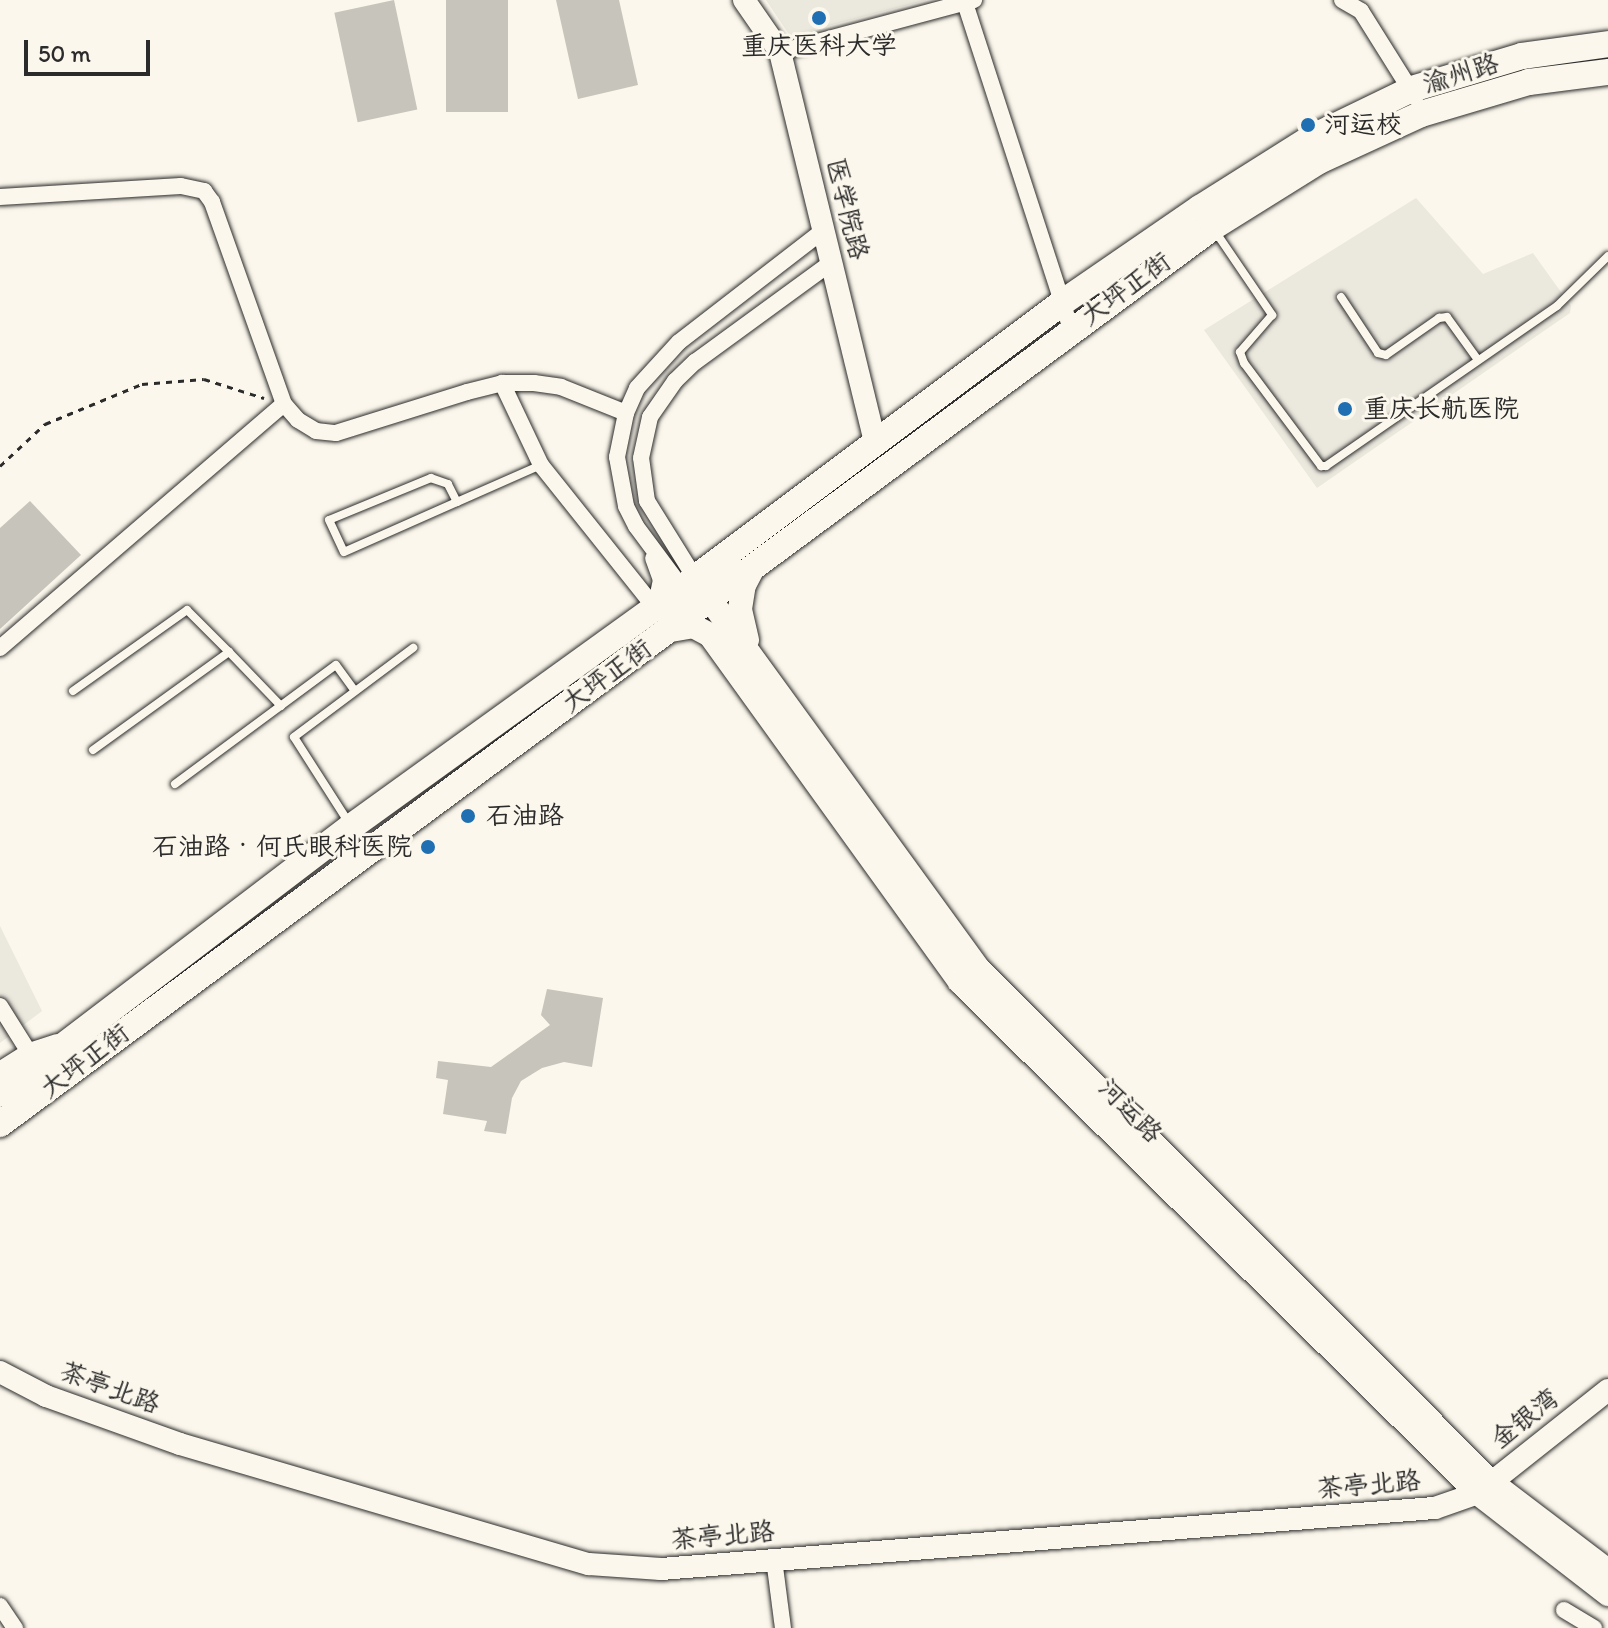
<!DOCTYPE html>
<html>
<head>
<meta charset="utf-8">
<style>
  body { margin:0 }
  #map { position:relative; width:1608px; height:1628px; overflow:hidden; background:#fbf7ec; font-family:Itim,"LXGW WenKai TC",sans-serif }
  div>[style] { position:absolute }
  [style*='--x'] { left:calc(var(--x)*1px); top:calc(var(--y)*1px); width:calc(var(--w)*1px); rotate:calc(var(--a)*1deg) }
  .built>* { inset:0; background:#ebe8de }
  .building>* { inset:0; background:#c7c4bc; transform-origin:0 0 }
  .path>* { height:3px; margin-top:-1.5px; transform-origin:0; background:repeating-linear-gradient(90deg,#2b2b2b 0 6px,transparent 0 12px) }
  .roads { filter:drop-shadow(0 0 2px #2b2b2b) drop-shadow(0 0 2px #2b2b2b) }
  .service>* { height:8px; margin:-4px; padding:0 4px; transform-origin:4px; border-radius:4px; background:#fbf7ec }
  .minor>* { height:16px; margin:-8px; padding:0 8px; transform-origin:8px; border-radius:8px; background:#fbf7ec }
  .tertiary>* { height:22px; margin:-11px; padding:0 11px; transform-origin:11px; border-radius:11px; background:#fbf7ec }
  .secondary>* { height:24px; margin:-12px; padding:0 12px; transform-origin:12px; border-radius:12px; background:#fbf7ec }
  .primary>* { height:26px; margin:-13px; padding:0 13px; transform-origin:13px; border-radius:13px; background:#fbf7ec }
  .dots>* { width:22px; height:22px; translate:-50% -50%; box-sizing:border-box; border:4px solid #fbf7ec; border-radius:50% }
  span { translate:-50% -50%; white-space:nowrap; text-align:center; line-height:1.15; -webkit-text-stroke:6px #fbf7ec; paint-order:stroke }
  .poi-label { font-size:26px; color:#2b2b2b }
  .left { translate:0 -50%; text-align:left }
  .right { translate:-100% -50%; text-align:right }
  .street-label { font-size:26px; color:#2b2b2b }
  .scale { position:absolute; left:24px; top:40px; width:126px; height:36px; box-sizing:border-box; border:4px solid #2b2b2b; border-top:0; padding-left:10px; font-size:24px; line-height:28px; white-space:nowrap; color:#2b2b2b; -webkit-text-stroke:6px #fbf7ec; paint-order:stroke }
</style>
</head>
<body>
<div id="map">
  <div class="built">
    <div style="clip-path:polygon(766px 0,927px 0,790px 36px)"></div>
    <div style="clip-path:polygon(1416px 198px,1483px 274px,1533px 253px,1571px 306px,1570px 313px,1317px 488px,1204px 330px)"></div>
    <div style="clip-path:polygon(0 926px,42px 1011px,0 1043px)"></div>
  </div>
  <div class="building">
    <div style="left:394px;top:0;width:112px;height:61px;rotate:78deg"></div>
    <div style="left:446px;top:0;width:62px;height:112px"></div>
    <div style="clip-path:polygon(556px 0,619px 0,638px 85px,578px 99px)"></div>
    <div style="clip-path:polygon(30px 501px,81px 555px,0 629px,0 528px)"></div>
    <div style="clip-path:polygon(547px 989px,603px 998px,592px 1067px,564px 1062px,542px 1068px,521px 1081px,512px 1098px,506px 1134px,484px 1131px,487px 1121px,443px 1114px,448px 1080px,436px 1078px,438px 1061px,491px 1067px,550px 1025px,541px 1015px)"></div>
  </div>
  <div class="path">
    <div style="--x:0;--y:466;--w:62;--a:-43"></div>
    <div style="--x:45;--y:424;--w:105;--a:-22.4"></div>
    <div style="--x:142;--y:384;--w:62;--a:-4.6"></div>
    <div style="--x:204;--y:379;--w:63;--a:17.6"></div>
  </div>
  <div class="roads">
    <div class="service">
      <div style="--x:1215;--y:231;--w:102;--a:55.8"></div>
      <div style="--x:1272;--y:315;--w:49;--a:130.9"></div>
      <div style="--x:1240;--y:352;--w:12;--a:70"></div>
      <div style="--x:1244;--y:363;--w:129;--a:53.2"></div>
      <div style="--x:1321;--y:466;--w:5;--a:0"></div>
      <div style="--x:1326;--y:466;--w:281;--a:-34.7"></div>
      <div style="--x:1557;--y:306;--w:71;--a:-44.4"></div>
      <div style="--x:1341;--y:297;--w:67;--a:56.5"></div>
      <div style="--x:1378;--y:353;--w:8;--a:14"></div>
      <div style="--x:1386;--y:355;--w:65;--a:-34.9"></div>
      <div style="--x:1439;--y:318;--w:8;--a:-7"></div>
      <div style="--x:1447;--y:317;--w:53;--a:54.2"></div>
      <div style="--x:457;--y:502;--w:20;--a:-117"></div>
      <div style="--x:448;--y:484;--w:18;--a:-161"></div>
      <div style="--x:431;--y:478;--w:110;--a:157.6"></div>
      <div style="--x:329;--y:520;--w:35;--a:65"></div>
      <div style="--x:344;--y:552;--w:124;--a:-23.9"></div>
      <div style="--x:457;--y:502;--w:92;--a:-23.8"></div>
      <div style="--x:73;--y:691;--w:140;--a:-35.4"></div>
      <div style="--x:187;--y:610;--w:59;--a:45"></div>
      <div style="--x:93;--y:750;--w:168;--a:-35.8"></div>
      <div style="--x:229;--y:652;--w:75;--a:46.1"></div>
      <div style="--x:175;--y:784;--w:200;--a:-36.5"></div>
      <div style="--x:336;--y:665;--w:32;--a:54"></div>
      <div style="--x:349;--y:823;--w:102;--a:-122.6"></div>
      <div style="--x:294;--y:737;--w:149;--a:-36.8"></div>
    </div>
    <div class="minor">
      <div style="--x:1342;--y:0;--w:22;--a:30"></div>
      <div style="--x:1361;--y:11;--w:102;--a:57.9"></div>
      <div style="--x:965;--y:3;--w:343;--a:72"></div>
      <div style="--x:780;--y:52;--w:201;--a:-15"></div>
      <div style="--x:0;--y:197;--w:181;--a:-3.5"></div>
      <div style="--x:181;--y:186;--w:24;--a:12"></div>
      <div style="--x:204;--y:191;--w:14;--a:54"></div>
      <div style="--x:212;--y:202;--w:214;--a:70.4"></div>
      <div style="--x:502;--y:383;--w:91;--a:64.6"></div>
      <div style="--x:541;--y:465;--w:183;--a:51.4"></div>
      <div style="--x:655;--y:608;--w:29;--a:-78"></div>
      <div style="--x:661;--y:580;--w:23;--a:-110"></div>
      <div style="--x:695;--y:578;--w:91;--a:-121.9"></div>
      <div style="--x:647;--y:501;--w:43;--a:-97.9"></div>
      <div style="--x:641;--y:458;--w:42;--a:-77.6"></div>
      <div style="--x:650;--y:417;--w:44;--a:-55.2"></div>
      <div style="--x:675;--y:381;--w:28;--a:-44"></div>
      <div style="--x:695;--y:362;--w:170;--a:-36.1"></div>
      <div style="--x:689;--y:591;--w:8;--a:-157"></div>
      <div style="--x:682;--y:588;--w:77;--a:-126.6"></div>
      <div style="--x:636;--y:526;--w:22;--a:-117"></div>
      <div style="--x:626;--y:506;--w:50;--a:-100.4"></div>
      <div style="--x:617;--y:457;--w:45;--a:-78.4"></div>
      <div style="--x:626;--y:413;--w:27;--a:-66"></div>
      <div style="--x:637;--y:388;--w:62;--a:-47.6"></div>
      <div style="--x:679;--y:342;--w:183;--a:-37.7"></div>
      <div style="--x:0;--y:648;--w:374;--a:-40.7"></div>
      <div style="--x:284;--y:404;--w:21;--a:49"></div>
      <div style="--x:298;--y:420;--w:21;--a:31"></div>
      <div style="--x:316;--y:431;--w:20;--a:6"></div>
      <div style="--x:336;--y:433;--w:137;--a:-17.4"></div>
      <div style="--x:467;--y:392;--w:36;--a:-14"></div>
      <div style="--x:502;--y:383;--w:32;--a:0"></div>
      <div style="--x:534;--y:383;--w:27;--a:8"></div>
      <div style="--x:561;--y:387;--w:70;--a:21.8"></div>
      <div style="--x:0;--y:1006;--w:57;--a:58"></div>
      <div style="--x:774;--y:1559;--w:70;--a:82.6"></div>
      <div style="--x:0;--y:1606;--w:27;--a:56"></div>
      <div style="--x:1564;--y:1610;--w:35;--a:31"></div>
    </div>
    <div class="tertiary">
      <div style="--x:744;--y:0;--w:63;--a:55.3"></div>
      <div style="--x:780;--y:52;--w:400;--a:76.3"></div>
      <div style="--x:0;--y:1073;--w:36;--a:-32"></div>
      <div style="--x:30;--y:1054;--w:29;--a:-18"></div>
      <div style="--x:0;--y:1372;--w:52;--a:27.6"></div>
      <div style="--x:46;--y:1396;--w:142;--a:19.7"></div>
      <div style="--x:180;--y:1444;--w:426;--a:16.4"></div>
      <div style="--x:589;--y:1564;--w:72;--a:4"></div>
      <div style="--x:661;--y:1569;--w:776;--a:-4.51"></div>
      <div style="--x:1435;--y:1508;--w:46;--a:-19.2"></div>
      <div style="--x:1478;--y:1493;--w:166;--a:-38.4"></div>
    </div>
    <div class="secondary">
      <div style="--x:698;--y:583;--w:475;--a:54"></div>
      <div style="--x:977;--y:967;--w:728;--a:45.06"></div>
      <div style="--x:1491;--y:1482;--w:147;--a:37.3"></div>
      <div style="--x:671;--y:630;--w:22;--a:-10"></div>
      <div style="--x:693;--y:626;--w:19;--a:28"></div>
      <div style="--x:710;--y:635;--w:428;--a:54.2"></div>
      <div style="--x:960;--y:982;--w:728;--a:44.61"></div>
      <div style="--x:1478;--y:1493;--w:165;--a:37.8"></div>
      <div style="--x:747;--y:640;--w:32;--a:-103"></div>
      <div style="--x:740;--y:609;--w:24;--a:-81"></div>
      <div style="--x:744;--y:585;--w:17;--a:-62"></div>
    </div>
    <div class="primary">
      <div style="--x:0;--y:1094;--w:441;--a:-37.3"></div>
      <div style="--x:351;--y:827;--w:375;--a:-35.8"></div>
      <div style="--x:655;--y:608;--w:510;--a:-36.87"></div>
      <div style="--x:1063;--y:302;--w:166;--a:-34.5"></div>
      <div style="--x:1200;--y:208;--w:131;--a:-32.2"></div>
      <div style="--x:1311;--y:138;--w:112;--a:-25.9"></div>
      <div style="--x:1412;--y:89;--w:115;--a:-16.7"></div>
      <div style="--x:1522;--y:56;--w:87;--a:-7.9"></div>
      <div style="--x:0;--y:1124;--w:1509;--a:-36.48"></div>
      <div style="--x:1213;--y:227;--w:125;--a:-31.9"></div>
      <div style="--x:1319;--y:161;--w:112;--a:-24.7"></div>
      <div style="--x:1421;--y:114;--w:113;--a:-16.5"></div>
      <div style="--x:1529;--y:82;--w:80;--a:-7.2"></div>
    </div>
  </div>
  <div class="dots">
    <div style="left:819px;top:18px;background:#1f6fb2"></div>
    <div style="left:1308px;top:125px;background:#1f6fb2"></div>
    <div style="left:1345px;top:409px;background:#1f6fb2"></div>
    <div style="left:468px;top:816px;background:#1f6fb2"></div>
    <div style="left:428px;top:847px;background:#1f6fb2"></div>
  </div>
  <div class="poi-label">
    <span style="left:819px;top:46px">重庆医科大学</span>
    <span class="left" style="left:1324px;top:125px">河运校</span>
    <span class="left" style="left:1363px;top:409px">重庆长航医院</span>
    <span class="left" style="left:486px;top:816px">石油路</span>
    <span class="right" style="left:412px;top:847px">石油路‧何氏眼科医院</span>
  </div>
  <div class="street-label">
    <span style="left:1461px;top:74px;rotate:-17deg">渝州路</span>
    <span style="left:847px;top:209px;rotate:76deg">医学院路</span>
    <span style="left:1126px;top:289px;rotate:-36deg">大坪正街</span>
    <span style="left:607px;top:676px;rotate:-36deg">大坪正街</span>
    <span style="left:85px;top:1061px;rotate:-37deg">大坪正街</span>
    <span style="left:1130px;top:1111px;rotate:45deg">河运路</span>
    <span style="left:110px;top:1388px;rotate:20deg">茶亭北路</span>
    <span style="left:1525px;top:1419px;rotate:-38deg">金银湾</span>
    <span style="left:1369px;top:1485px;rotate:-5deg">茶亭北路</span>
    <span style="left:723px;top:1536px;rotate:-5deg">茶亭北路</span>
  </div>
  <div class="scale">50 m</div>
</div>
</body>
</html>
